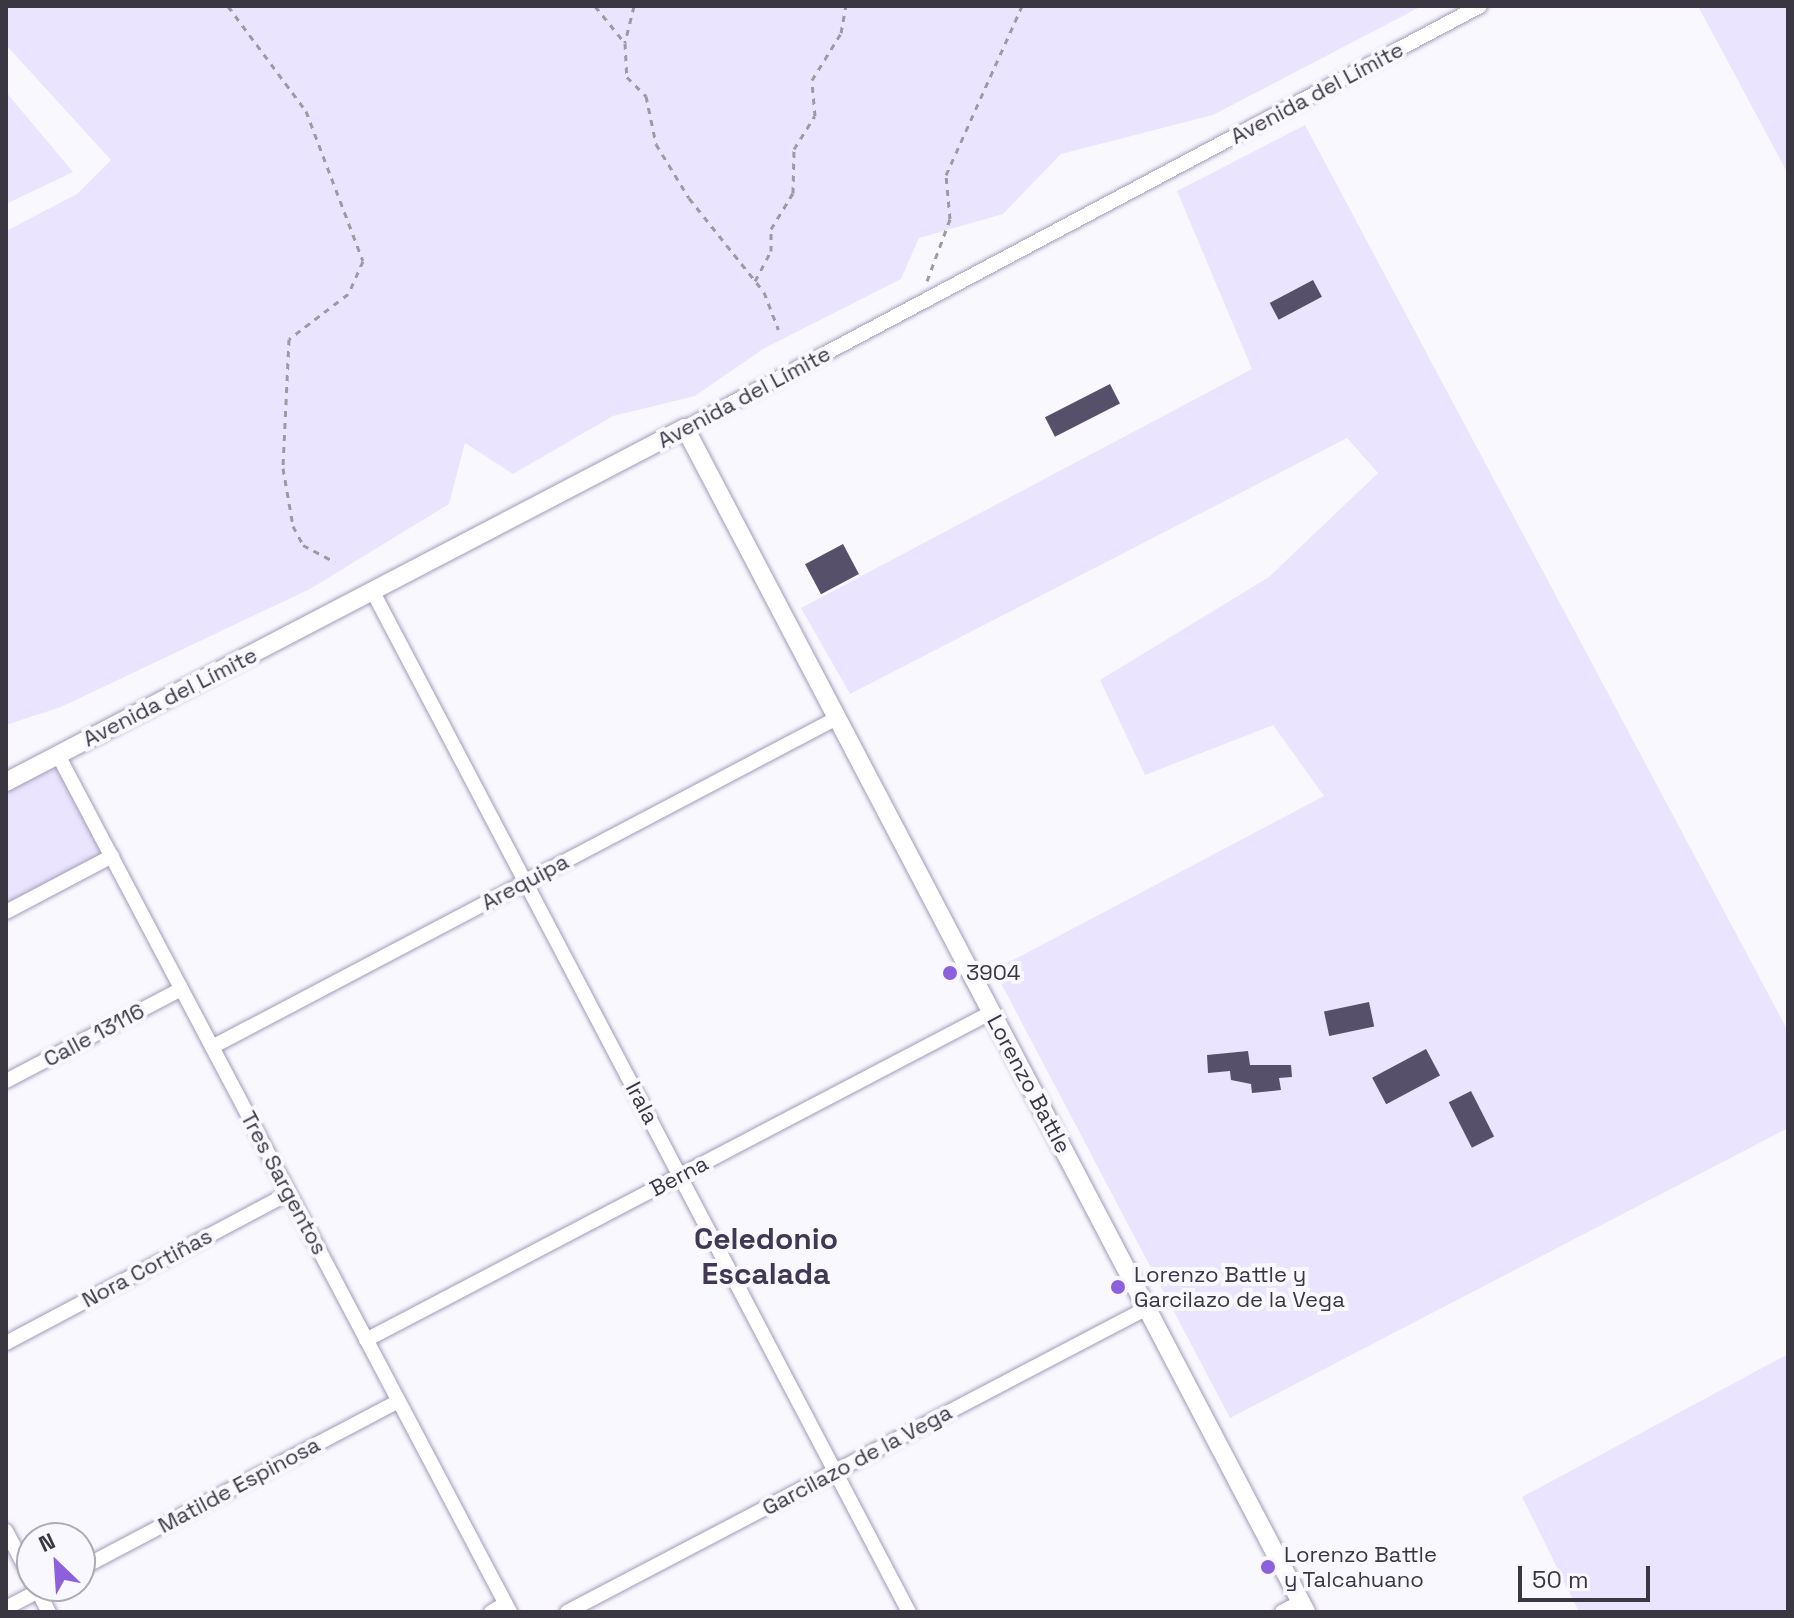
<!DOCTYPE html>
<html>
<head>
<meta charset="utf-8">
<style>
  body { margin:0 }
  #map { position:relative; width:1794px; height:1618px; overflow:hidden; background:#faf8ff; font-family:"Space Grotesk",sans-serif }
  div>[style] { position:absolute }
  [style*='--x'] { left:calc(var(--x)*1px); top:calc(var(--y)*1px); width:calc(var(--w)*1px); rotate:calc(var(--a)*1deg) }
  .green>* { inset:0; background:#ebe4fe }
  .building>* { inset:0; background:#57506a; transform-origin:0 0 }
  .path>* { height:3px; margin-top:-1.5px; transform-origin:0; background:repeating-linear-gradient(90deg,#9c9aa3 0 6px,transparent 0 12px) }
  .roads { filter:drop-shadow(0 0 2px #a29ab8) drop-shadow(0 0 2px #a29ab8) }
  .minor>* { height:14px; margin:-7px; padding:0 7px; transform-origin:7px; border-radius:7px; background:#fff }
  .tertiary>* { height:18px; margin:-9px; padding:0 9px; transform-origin:9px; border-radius:9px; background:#fff }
  .dots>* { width:22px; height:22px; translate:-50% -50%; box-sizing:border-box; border:4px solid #faf8ff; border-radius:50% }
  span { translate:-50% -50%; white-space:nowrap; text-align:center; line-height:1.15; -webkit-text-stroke:8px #faf8ff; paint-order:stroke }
  .street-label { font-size:22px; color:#3a3743 }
  .poi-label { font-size:22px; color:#3a3743 }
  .left { translate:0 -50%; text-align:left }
  .district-label { font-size:30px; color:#413953; font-weight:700 }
  .frame { position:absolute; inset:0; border:8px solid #3a3743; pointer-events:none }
  .north { position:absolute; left:16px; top:1522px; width:80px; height:80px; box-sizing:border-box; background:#faf8ff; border:2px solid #adabb4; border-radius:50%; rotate:335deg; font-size:22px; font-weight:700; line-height:32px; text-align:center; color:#3a3743 }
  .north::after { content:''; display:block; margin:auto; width:28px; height:36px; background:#8d61db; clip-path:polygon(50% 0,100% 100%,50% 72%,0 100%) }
  .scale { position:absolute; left:1518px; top:1566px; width:132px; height:36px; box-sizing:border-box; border:4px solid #3a3743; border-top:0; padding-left:10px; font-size:24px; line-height:28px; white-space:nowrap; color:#3a3743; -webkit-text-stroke:6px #faf8ff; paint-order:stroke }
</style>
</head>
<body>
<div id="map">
  <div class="green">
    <div style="clip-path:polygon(6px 6px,1422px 6px,1213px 115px,1061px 154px,1003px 214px,919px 238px,901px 279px,763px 349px,695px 396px,613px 416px,513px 474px,465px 443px,449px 504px,310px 589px,61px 707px,6px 725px,6px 231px,77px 194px,111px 160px,6px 45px)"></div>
    <div style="clip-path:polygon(1698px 6px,1788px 6px,1788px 174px)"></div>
    <div style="clip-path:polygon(6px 92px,73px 172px,6px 204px)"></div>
    <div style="clip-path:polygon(1305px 125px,1788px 1031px,1788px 1128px,1230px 1418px,994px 970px,1324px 796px,1273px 725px,1145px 775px,1100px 680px,1269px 577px,1378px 473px,1347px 438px,850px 694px,801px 608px,1252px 369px,1177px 191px)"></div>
    <div style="clip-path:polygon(58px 755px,112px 856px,6px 912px,6px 782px)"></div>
    <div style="clip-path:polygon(1788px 1354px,1788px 1612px,1579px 1612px,1522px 1497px)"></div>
  </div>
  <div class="building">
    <div style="left:1313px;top:280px;width:19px;height:49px;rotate:62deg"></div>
    <div style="left:1110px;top:384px;width:22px;height:73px;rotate:63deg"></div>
    <div style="left:843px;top:544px;width:34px;height:43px;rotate:62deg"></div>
    <div style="left:1369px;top:1002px;width:25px;height:46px;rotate:78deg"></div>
    <div style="left:1426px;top:1049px;width:30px;height:61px;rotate:62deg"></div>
    <div style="clip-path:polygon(1248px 1051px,1250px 1065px,1291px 1065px,1292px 1077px,1279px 1078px,1281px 1090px,1252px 1093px,1251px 1084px,1231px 1080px,1230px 1071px,1208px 1073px,1207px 1055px)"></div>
    <div style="left:1471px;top:1091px;width:51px;height:25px;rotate:63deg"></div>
  </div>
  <div class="path">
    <div style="--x:228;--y:6;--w:131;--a:53.4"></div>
    <div style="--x:306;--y:111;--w:160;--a:69.2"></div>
    <div style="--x:363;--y:261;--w:36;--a:114"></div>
    <div style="--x:348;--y:294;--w:74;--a:142.7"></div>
    <div style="--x:289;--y:339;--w:129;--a:92.7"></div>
    <div style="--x:283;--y:468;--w:59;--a:80.2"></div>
    <div style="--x:293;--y:526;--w:21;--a:62"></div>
    <div style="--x:303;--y:545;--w:36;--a:28"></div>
    <div style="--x:595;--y:6;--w:48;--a:51"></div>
    <div style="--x:634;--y:6;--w:38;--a:104"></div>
    <div style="--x:625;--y:43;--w:34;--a:87"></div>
    <div style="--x:627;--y:77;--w:27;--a:45"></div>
    <div style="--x:646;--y:96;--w:49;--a:78.2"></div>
    <div style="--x:656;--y:144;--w:63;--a:58.6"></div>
    <div style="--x:689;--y:198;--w:120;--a:51.4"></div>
    <div style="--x:764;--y:292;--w:40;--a:69"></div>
    <div style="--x:755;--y:281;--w:34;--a:-62"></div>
    <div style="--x:771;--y:251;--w:22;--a:-90"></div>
    <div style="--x:771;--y:229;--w:42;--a:-58.6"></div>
    <div style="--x:793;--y:193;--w:44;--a:-88.7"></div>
    <div style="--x:794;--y:149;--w:39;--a:-58"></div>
    <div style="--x:815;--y:116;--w:36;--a:-95"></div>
    <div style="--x:812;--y:80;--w:55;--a:-58.3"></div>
    <div style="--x:841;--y:33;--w:27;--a:-80"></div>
    <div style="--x:927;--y:281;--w:66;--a:-69.6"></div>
    <div style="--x:950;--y:219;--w:44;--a:-95.2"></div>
    <div style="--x:946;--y:175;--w:185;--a:-65.8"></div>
  </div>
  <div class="roads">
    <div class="minor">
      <div style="--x:685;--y:428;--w:900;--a:-27.96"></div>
      <div style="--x:374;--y:594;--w:1150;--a:62.28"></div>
      <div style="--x:58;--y:755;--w:969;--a:62.19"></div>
      <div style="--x:6;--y:912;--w:120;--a:-27.8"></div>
      <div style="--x:212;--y:1047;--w:706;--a:-27.76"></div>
      <div style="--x:6;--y:1081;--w:198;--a:-27.7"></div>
      <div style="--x:366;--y:1340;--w:707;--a:-27.65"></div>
      <div style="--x:6;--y:1343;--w:320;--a:-27.9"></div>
      <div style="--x:6;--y:1531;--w:55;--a:62"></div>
      <div style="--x:80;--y:1569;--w:360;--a:-27.8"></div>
      <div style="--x:35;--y:1586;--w:30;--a:62"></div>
      <div style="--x:6;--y:1608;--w:47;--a:-27.6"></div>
      <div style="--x:491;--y:1612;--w:16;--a:-30"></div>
      <div style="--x:567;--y:1612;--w:655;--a:-27.66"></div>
      <div style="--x:1282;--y:1612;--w:21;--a:-28"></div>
    </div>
    <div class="tertiary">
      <div style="--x:6;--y:782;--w:766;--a:-27.54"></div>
      <div style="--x:685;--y:428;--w:1337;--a:62.32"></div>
    </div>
  </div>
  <div class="dots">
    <div style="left:950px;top:973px;background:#8d61db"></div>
    <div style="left:1118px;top:1287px;background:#8d61db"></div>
    <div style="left:1268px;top:1567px;background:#8d61db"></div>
  </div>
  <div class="street-label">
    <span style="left:1317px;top:93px;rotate:-28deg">Avenida del Límite</span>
    <span style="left:744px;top:397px;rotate:-28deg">Avenida del Límite</span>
    <span style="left:170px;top:697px;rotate:-27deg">Avenida del Límite</span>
    <span style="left:525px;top:882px;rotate:-28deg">Arequipa</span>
    <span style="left:94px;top:1035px;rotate:-28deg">Calle 13116</span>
    <span style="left:1029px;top:1084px;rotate:62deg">Lorenzo Battle</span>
    <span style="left:642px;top:1103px;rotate:62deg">Irala</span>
    <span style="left:679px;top:1176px;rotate:-28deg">Berna</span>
    <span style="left:284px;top:1183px;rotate:62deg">Tres Sargentos</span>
    <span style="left:147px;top:1268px;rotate:-28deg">Nora Cortiñas</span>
    <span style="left:857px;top:1460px;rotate:-28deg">Garcilazo de la Vega</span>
    <span style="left:239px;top:1485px;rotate:-28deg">Matilde Espinosa</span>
  </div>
  <div class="poi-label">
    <span class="left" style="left:966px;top:973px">3904</span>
    <span class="left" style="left:1134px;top:1287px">Lorenzo Battle y<br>Garcilazo de la Vega</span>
    <span class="left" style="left:1284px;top:1567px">Lorenzo Battle<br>y Talcahuano</span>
  </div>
  <div class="district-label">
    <span style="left:766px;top:1256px">Celedonio<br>Escalada</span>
  </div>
  <div class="frame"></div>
  <div class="north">N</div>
  <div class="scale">50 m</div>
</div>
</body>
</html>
